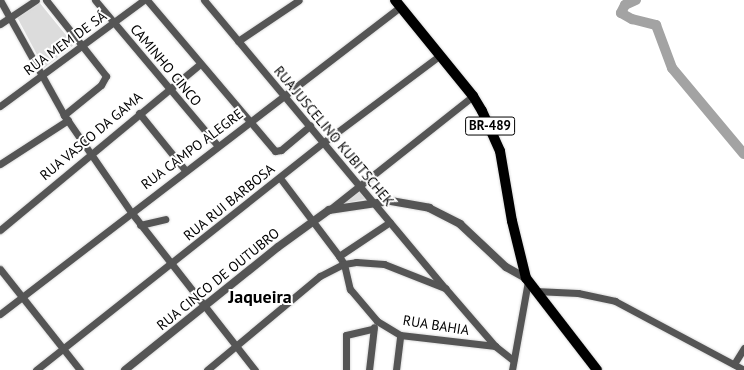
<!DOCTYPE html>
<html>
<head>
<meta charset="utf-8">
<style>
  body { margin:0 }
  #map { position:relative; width:744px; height:370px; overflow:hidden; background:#fff; font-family:"PT Sans",sans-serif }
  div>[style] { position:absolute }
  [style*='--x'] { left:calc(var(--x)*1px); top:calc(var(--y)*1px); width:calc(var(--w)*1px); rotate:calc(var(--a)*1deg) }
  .green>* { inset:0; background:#dcdcdc }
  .river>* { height:10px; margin:-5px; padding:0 5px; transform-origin:5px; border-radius:5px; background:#a3a3a3 }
  .roads { filter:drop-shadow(0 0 1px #dbdbdb) drop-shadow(0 0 1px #dbdbdb) }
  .minor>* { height:7px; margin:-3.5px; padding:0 3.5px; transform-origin:3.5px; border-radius:3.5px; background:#555 }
  .tertiary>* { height:8px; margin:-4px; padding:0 4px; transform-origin:4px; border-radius:4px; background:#555 }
  .primary>* { height:10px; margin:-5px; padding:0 5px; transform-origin:5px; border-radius:5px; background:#000 }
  span { translate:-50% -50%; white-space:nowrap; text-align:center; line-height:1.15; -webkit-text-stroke:4px #fff; paint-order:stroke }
  .shield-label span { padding:1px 3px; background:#fff; border:1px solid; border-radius:3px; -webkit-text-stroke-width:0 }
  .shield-label { font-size:13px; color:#000; font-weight:700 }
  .street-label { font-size:14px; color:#000 }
  .district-label { font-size:18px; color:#000; font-weight:700 }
</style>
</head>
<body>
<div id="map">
  <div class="green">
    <div style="clip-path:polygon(39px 2px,74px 45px,44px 68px,17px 17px)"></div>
    <div style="clip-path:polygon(359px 190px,365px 199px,341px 204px)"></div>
  </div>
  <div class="river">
    <div style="--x:636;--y:0;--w:12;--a:156"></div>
    <div style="--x:625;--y:5;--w:9;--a:117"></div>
    <div style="--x:621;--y:13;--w:13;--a:29"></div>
    <div style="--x:632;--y:19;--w:25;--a:14"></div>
    <div style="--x:656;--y:25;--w:46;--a:69.6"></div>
    <div style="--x:672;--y:68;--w:112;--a:50.1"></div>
  </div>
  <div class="roads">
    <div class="minor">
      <div style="--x:0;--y:0;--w:132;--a:60.9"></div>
      <div style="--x:64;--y:115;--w:118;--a:55.4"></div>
      <div style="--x:131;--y:212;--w:201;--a:51.9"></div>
      <div style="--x:46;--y:0;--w:97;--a:51.7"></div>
      <div style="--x:106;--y:76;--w:10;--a:119"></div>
      <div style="--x:101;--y:85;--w:48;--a:141"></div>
      <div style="--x:95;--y:0;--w:191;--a:49.9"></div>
      <div style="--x:147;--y:0;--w:198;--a:49.7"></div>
      <div style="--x:275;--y:151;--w:6;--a:-9"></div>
      <div style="--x:281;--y:150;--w:38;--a:-40"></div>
      <div style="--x:204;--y:0;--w:374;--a:50.1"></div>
      <div style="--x:0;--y:24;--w:43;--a:-33.7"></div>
      <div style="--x:238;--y:41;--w:73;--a:-33.9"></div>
      <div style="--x:0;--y:106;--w:179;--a:-36.4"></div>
      <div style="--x:139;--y:113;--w:73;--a:51.1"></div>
      <div style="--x:0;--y:164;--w:81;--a:-32.9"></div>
      <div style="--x:280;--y:178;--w:98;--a:52.9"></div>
      <div style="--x:339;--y:256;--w:9;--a:58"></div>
      <div style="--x:344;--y:264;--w:26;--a:77"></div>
      <div style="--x:350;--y:289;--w:42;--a:49.8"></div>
      <div style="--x:377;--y:321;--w:27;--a:31"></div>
      <div style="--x:400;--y:335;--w:96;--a:6.6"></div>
      <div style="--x:329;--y:210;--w:184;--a:-38.4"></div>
      <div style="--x:140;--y:225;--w:26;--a:-13"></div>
      <div style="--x:0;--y:230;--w:260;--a:-39.7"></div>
      <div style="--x:339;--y:256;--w:61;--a:-33.7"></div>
      <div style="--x:0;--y:269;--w:129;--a:51.6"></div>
      <div style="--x:535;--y:291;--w:43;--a:2.7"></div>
      <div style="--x:578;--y:293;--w:38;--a:12"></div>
      <div style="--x:615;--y:301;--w:146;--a:28.1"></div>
      <div style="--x:0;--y:314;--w:504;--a:-37.51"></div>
      <div style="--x:734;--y:364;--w:19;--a:-58"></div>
      <div style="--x:36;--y:370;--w:367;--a:-38.4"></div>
      <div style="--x:324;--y:142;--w:144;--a:-36.8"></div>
      <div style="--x:207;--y:370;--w:147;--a:-39.8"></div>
      <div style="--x:320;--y:276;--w:27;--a:-27"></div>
      <div style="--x:344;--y:264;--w:12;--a:-9"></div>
      <div style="--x:356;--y:262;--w:28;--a:4"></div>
      <div style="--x:384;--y:264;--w:66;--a:21.5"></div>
      <div style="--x:445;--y:288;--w:77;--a:49.2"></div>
      <div style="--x:495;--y:346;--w:23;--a:38"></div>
      <div style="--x:346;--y:370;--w:35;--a:-90"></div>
      <div style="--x:346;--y:335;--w:28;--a:-13"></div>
      <div style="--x:369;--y:370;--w:43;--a:-83.4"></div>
      <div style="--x:396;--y:370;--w:35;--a:-83"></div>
      <div style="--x:512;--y:370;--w:90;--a:-79.8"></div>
    </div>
    <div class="tertiary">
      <div style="--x:125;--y:370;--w:196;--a:-38.8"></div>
      <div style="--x:278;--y:247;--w:63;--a:-36"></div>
      <div style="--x:329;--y:210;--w:63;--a:-8.3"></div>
      <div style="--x:391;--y:201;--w:39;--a:10"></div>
      <div style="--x:429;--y:208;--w:35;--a:27"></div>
      <div style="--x:460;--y:224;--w:63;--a:43.1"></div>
      <div style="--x:506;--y:267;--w:23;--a:29"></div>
    </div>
    <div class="primary">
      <div style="--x:395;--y:0;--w:124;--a:50.9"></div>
      <div style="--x:473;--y:96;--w:17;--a:59"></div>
      <div style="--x:482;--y:111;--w:44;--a:65.8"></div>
      <div style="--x:500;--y:151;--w:71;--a:80.3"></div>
      <div style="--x:512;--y:221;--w:59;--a:76.2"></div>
      <div style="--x:526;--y:278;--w:116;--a:52.3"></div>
    </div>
  </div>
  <div class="shield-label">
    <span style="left:490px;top:126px">BR-489</span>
  </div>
  <div class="street-label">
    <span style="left:65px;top:43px;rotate:-36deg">RUA MEM DE SÁ</span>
    <span style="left:166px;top:65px;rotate:50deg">CAMINHO CINCO</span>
    <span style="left:91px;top:136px;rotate:-40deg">RUA VASCO DA GAMA</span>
    <span style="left:334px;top:136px;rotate:50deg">RUA JUSCELINO KUBITSCHEK</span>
    <span style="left:192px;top:149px;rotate:-37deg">RUA CAMPO ALEGRE</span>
    <span style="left:229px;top:202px;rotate:-39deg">RUA RUI BARBOSA</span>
    <span style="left:218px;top:279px;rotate:-39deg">RUA CINCO DE OUTUBRO</span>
    <span style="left:436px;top:325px;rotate:9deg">RUA BAHIA</span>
  </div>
  <div class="district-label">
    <span style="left:260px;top:297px">Jaqueira</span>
  </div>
</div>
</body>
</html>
